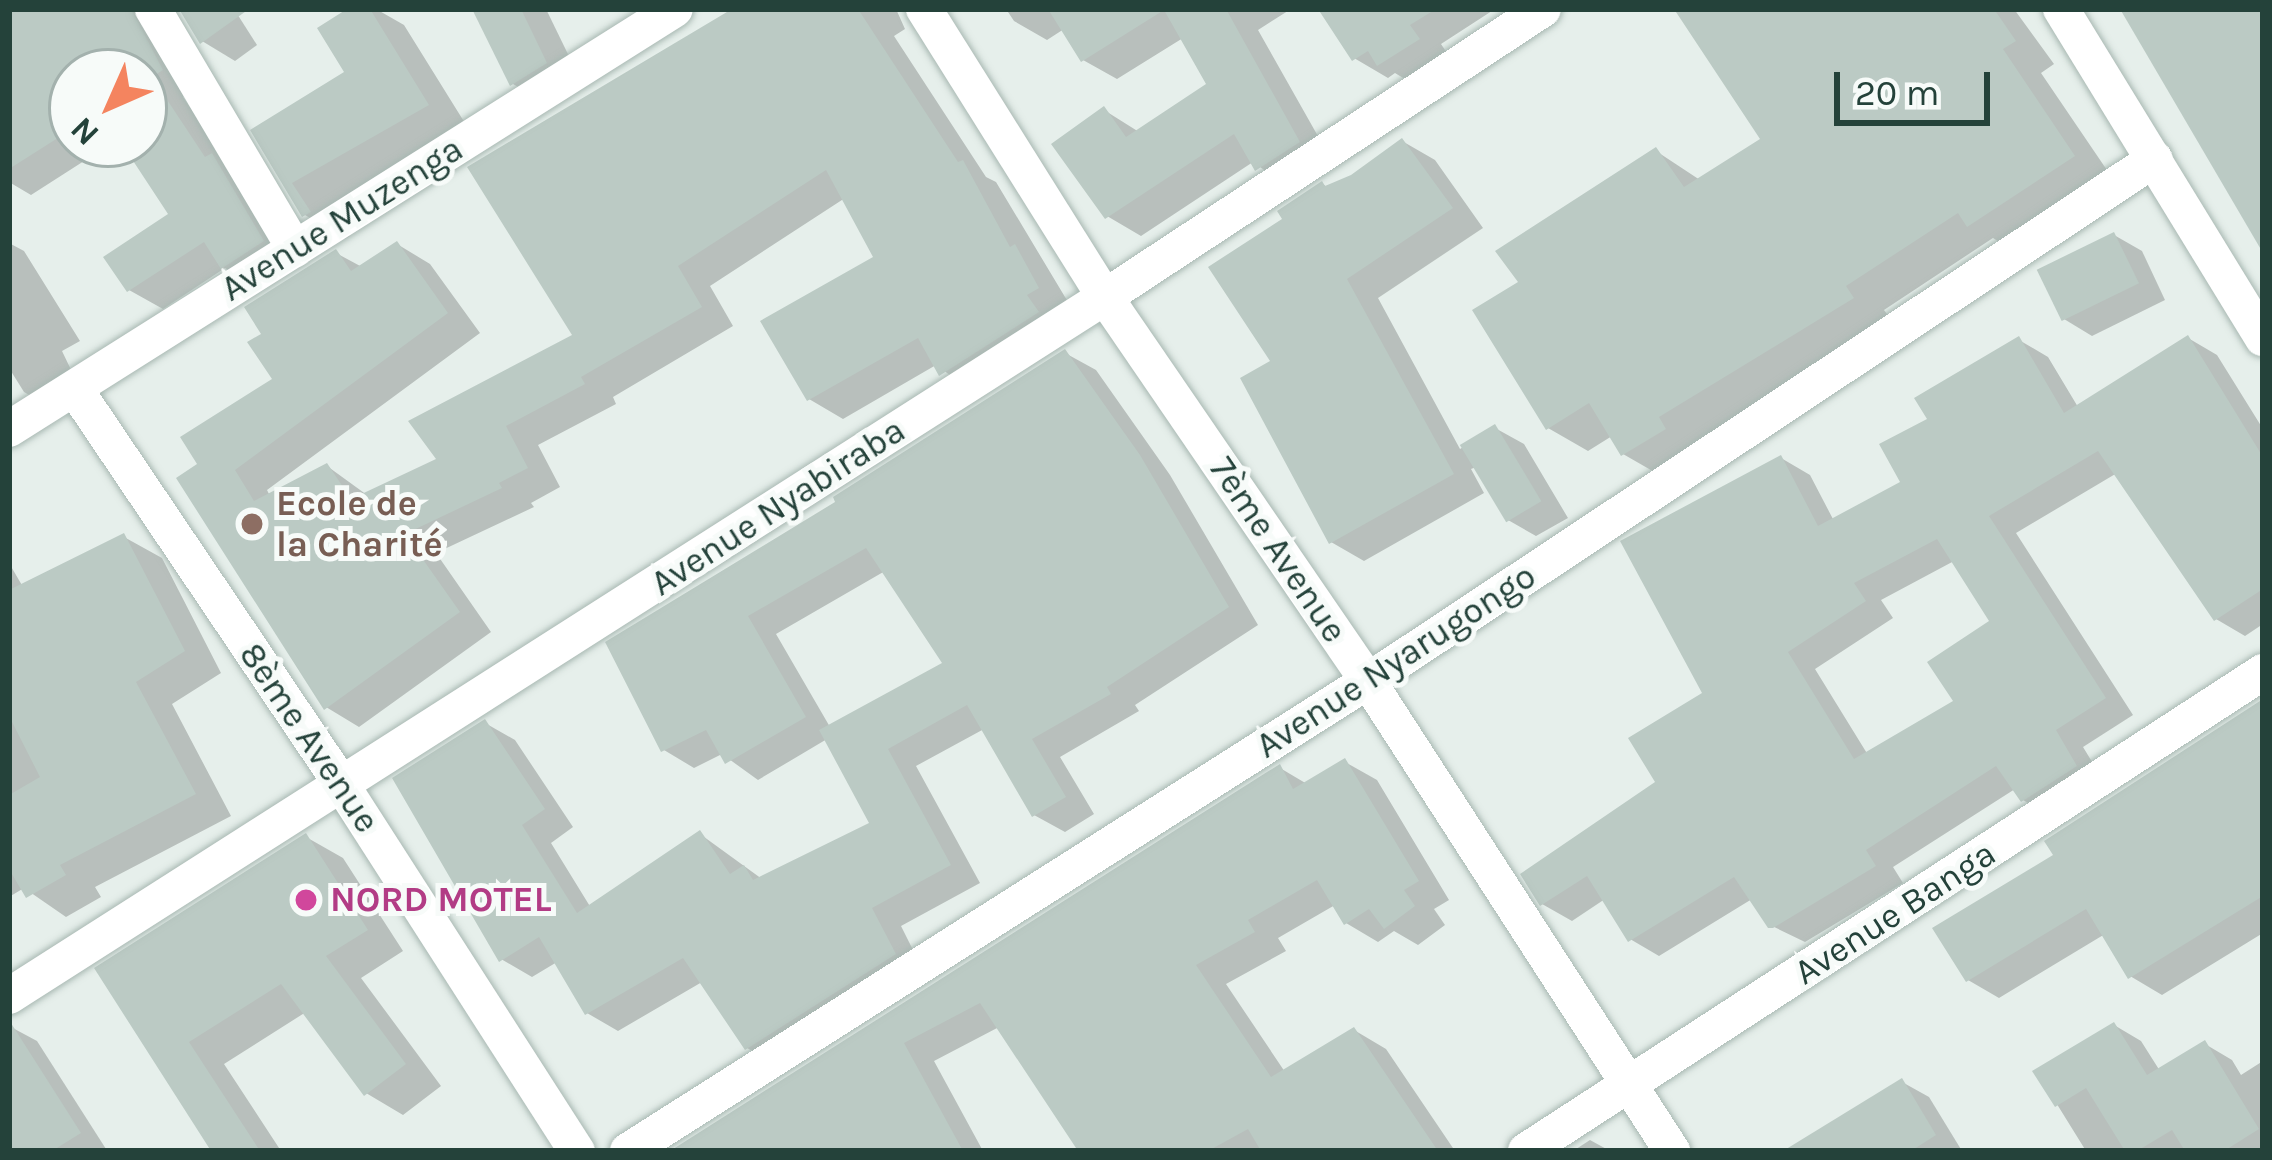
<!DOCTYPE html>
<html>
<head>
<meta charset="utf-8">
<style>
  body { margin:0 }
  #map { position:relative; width:2272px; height:1160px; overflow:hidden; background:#e6efeb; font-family:Karla,sans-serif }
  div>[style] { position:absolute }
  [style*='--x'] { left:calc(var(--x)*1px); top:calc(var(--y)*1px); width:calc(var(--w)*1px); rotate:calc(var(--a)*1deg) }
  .shadow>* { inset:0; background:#0003 }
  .building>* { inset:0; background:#bbcac4; transform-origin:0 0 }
  .roads { filter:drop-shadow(0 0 3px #a8b8b2) drop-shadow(0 0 3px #a8b8b2) }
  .minor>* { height:36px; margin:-18px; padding:0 18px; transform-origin:18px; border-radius:18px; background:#fff }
  .dots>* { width:33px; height:33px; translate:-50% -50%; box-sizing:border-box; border:6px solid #f7fbf9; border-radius:50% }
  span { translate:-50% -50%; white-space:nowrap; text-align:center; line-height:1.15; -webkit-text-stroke:10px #f7fbf9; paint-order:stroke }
  .street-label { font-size:36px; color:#24423a }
  .education-label { font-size:36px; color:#785e54; font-weight:700 }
  .left { translate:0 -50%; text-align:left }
  .hotel-label { font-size:36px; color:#b23c85; font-weight:700 }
  .frame { position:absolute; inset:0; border:12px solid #24423a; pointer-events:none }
  .north { position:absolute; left:48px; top:48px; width:120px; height:120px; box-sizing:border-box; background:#f7fbf9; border:3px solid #a3b1ad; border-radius:50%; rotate:225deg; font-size:33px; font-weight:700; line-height:48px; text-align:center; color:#24423a }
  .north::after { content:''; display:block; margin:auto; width:42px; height:54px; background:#f4845f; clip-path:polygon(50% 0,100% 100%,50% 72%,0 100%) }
  .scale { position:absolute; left:1834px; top:72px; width:156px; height:54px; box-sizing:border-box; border:6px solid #24423a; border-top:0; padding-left:15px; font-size:36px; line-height:42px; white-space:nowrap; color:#24423a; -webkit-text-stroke:9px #f7fbf9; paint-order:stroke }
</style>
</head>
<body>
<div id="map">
  <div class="shadow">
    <div style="clip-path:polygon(evenodd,9px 9px,174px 9px,194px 89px,183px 97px,296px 261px,256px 286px,225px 268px,163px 309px,129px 290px,172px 215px,136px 161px,109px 145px,31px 195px,9px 182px,9px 9px,72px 72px,144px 72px,144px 144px,72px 144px,72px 72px)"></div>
    <div style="clip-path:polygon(183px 9px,234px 9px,257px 45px,235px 61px,202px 41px)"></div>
    <div style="clip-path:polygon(353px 9px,376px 9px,404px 25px,468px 128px,331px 207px,350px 236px,345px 239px,305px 215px,255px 131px,348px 73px)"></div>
    <div style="clip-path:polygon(476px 9px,546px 9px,583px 85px,550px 106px,513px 84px)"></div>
    <div style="clip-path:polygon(737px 9px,896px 9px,905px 29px,894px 36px,986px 177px,996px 182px,1071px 307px,975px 393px,936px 365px,843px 419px,809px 399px,877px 258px,845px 198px,710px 286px,733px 326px,613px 397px,616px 404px,538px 445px,560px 487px,531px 503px,534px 507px,436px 553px,491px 632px,359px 727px,326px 707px,201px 465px,276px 380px,265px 334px,336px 253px,362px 267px,397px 244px,430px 264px,480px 333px,267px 490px,270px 496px,327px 466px,367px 495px,440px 460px,576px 337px,471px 168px)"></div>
    <div style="clip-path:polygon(1006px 9px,1291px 9px,1258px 30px,1332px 161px,1291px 189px,1253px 162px,1141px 236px,1107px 216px,1104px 110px,1139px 132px,1210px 85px,1183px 38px,1117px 79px,1083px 60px,1064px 29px,1047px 40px,1014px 21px)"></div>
    <div style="clip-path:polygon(1322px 9px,1495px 9px,1441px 44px,1451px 59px,1413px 84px,1395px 73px,1388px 78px,1354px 58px)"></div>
    <div style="clip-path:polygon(1675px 9px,2014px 9px,2054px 64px,2041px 73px,2113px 179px,2009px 248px,1993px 238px,1884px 310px,1892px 321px,1697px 441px,1704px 452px,1663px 477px,1623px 454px,1612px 436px,1588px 451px,1548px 428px,1522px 283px,1656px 151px,1700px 180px,1765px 140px)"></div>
    <div style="clip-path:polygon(1402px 141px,1435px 160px,1483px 228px,1378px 298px,1460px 449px,1495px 428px,1524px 444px,1568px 518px,1536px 536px,1508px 520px,1476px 467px,1471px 469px,1484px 493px,1364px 561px,1331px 542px,1274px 362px,1286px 220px,1323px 184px,1328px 188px,1352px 178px)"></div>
    <div style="clip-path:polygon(2114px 235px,2142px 251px,2165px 300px,2092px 336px,2064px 319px)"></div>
    <div style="clip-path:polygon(9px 243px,24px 251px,80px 341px,62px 351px,85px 399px,62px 414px,24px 392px,9px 368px)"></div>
    <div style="clip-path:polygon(evenodd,2188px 338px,2217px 355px,2263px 429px,2263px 624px,2245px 636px,2216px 619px,2117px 473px,2016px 533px,2133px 715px,2083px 747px,2105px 783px,2052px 817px,2023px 800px,2015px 789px,1893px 867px,1903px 883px,1805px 942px,1770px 925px,1752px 899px,1659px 956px,1630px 939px,1605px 899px,1572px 921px,1542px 904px,1659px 783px,1706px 695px,1781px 458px,1810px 475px,1834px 521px,1904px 484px,1931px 420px,2019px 340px,2048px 357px,2078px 407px,2188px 338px,1954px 561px,1994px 622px,1957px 702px,1868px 755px,1815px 669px,1893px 618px,1881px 600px,1954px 561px)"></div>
    <div style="clip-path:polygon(evenodd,1065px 353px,1096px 370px,1170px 475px,1258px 625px,1135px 705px,1139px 711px,1060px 757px,1094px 814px,1065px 832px,1034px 815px,984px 729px,916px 766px,980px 883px,901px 926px,924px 972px,778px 1065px,747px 1048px,702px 982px,618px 1031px,587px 1013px,557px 962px,532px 977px,501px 959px,485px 723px,515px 740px,573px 827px,551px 843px,591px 908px,700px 834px,762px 879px,873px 824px,827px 739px,758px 780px,722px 754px,694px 768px,664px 750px,609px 644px,840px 503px,1065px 353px,885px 571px,947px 664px,830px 727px,776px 634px,885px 571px)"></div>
    <div style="clip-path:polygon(124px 537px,162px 558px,221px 673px,172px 704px,231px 816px,95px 887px,101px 897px,66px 917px,24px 888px,9px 897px,9px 563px,23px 587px)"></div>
    <div style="clip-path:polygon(2263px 702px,2263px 933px,2162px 995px,2130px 976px,2105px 934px,1999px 998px,1968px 980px,2057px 856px)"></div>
    <div style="clip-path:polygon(1345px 762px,1377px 780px,1449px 900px,1434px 909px,1445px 925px,1418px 945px,1394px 931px,1378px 942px,1346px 923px,1335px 905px,1278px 938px,1286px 951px,1226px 984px,1285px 1072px,1354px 1030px,1386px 1049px,1455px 1151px,1081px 1151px,999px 1027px,934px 1061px,983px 1151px,676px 1151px,1280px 768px,1307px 784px)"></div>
    <div style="clip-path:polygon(306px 837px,343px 858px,403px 951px,361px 978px,441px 1086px,403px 1115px,366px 1093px,306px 1012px,224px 1064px,281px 1151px,214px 1151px,98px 969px)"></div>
    <div style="clip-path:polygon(2114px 1025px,2141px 1041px,2160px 1071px,2205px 1044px,2232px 1060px,2241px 1075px,2263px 1061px,2263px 1151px,2086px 1151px,2037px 1072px)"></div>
    <div style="clip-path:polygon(9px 1026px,37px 1041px,106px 1149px,9px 1151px)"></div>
    <div style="clip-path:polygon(1902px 1082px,1929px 1097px,1962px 1151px,1788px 1151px)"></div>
    <div style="clip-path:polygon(1590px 1140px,1610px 1151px,1573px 1151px)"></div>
  </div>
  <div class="building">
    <div style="clip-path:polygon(9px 9px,131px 9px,163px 70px,152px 77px,205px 157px,212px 153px,264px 241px,221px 269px,204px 242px,127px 292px,103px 257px,168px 214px,122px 144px,144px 144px,144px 72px,72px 68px,72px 129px,9px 169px)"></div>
    <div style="clip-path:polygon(179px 9px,249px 9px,200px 44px)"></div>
    <div style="clip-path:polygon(347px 9px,370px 9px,429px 105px,292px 183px,311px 212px,302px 217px,250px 130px,344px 72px,317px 28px)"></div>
    <div style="clip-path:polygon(472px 9px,521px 9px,547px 63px,510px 86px)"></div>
    <div style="clip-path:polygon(732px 9px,858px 9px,958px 162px,963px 160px,1010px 247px,1015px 244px,1039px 288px,1027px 295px,1039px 312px,939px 376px,918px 338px,807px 401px,760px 321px,873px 257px,826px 170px,678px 266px,702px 307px,581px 377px,585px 384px,506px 426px,528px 468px,499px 483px,502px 488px,405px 534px,460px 612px,324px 710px,176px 478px,197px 464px,180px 437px,272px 379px,247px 342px,261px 334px,244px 307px,336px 249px,351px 271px,397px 241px,448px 313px,235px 470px,254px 501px,327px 463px,351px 499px,436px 459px,408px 421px,572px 335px,467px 167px)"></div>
    <div style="clip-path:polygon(1048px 9px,1226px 9px,1300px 142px,1255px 171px,1234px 134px,1105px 219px,1051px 144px,1104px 106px,1126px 137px,1206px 84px,1164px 10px,1081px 62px)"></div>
    <div style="clip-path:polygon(1318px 9px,1436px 9px,1410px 25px,1420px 39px,1377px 66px,1368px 51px,1352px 61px)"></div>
    <div style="clip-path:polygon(1674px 9px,1994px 9px,2016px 41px,2003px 49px,2075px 156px,1967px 227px,1958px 213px,1846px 286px,1854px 298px,1659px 417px,1666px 429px,1621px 456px,1589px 403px,1546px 430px,1472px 310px,1518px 282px,1495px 251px,1656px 147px,1684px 187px,1760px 139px)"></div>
    <div style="clip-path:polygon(2120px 9px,2263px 9px,2263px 253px)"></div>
    <div style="clip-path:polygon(1402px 138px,1453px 208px,1347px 279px,1454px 474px,1329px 544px,1240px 378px,1270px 361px,1208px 267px,1282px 219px,1277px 211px,1322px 181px,1325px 186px,1351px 175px)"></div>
    <div style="left:2114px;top:232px;width:57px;height:86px;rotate:64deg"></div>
    <div style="clip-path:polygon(evenodd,2188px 335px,2263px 457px,2263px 589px,2214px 621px,2098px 451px,1989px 516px,2106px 698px,2056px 730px,2077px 766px,2021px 802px,1996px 766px,1866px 850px,1876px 866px,1773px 928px,1768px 928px,1734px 877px,1628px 942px,1587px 876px,1540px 906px,1520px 874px,1655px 782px,1628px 738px,1702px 693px,1620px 541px,1781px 455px,1818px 526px,1900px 482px,1879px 444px,1927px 419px,1914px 398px,2019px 336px,2064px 413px,2188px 335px,1937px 539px,1989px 621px,1927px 662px,1953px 701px,1854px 759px,1788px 652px,1866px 601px,1854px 583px,1937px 539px)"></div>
    <div style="clip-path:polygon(1065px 349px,1140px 455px,1229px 607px,1107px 687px,1111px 694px,1032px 739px,1066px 797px,1032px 817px,967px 705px,888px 749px,951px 865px,872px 908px,896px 954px,745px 1050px,683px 958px,585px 1015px,539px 937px,499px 962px,392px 778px,485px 719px,545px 809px,522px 825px,577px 913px,700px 830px,730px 874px,744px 865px,753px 880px,869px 823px,819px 730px,942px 663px,866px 548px,748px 616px,806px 717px,725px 764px,706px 730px,661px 752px,605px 642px,835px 502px,833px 497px)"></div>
    <div style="left:1495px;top:424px;width:90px;height:41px;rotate:59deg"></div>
    <div style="clip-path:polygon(124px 533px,185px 651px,136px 682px,196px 794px,60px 865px,66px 875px,26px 898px,9px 869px,9px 795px,40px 777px,9px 716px,9px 590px)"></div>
    <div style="clip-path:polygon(2263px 699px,2263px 896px,2128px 979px,2086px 909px,1966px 982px,1932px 928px,2053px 855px,2044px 841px)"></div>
    <div style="clip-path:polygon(1345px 758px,1419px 881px,1404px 890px,1415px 906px,1384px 929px,1369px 909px,1344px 925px,1317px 880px,1248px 920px,1255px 932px,1196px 965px,1271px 1077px,1354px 1027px,1438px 1151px,1261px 1151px,1248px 1129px,1208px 1151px,1078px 1151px,980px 1003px,904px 1043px,963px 1151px,670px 1151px,1267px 772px,1280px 764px,1293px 789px)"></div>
    <div style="clip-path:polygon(306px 833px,368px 930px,326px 956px,406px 1064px,364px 1096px,281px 984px,189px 1042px,260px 1151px,211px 1151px,94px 968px)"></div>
    <div style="clip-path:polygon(9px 1020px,81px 1133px,52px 1151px,9px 1151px)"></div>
    <div style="clip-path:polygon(2114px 1022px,2147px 1075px,2205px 1040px,2259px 1129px,2224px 1151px,2185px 1151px,2172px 1130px,2137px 1151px,2125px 1151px,2086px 1088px,2055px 1107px,2032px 1071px)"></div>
    <div style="clip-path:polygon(1902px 1078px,1936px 1135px,1911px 1151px,1783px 1151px)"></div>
  </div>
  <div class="roads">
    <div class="minor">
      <div style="--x:153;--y:9;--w:279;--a:59.4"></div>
      <div style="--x:924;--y:9;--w:340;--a:57.9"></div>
      <div style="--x:1105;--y:297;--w:465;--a:55.6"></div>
      <div style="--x:1368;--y:681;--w:560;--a:57.1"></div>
      <div style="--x:2061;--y:9;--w:386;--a:58.5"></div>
      <div style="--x:75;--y:389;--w:480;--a:56"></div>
      <div style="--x:343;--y:787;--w:433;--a:57.3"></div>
      <div style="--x:9;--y:429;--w:787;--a:-32.24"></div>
      <div style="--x:9;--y:996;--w:1300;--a:-32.53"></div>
      <div style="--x:1105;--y:297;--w:524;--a:-33.33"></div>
      <div style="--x:628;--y:1151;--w:877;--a:-32.42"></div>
      <div style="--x:1368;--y:681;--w:944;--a:-33.56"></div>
      <div style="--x:1526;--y:1151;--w:879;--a:-33.02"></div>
    </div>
  </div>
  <div class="dots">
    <div style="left:252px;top:524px;background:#8d6e63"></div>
    <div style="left:306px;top:900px;background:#d1479c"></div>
  </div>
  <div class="street-label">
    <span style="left:342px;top:219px;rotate:-32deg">Avenue Muzenga</span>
    <span style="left:778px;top:507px;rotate:-33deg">Avenue Nyabiraba</span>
    <span style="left:1278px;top:550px;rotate:56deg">7ème Avenue</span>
    <span style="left:1396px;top:661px;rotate:-33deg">Avenue Nyarugongo</span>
    <span style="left:309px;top:738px;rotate:56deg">8ème Avenue</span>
    <span style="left:1895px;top:913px;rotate:-33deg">Avenue Banga</span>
  </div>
  <div class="education-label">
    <span class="left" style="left:276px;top:524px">Ecole de<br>la Charité</span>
  </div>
  <div class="hotel-label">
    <span class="left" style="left:330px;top:900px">NORD MOTEL</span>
  </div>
  <div class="frame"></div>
  <div class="north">N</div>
  <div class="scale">20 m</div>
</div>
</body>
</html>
